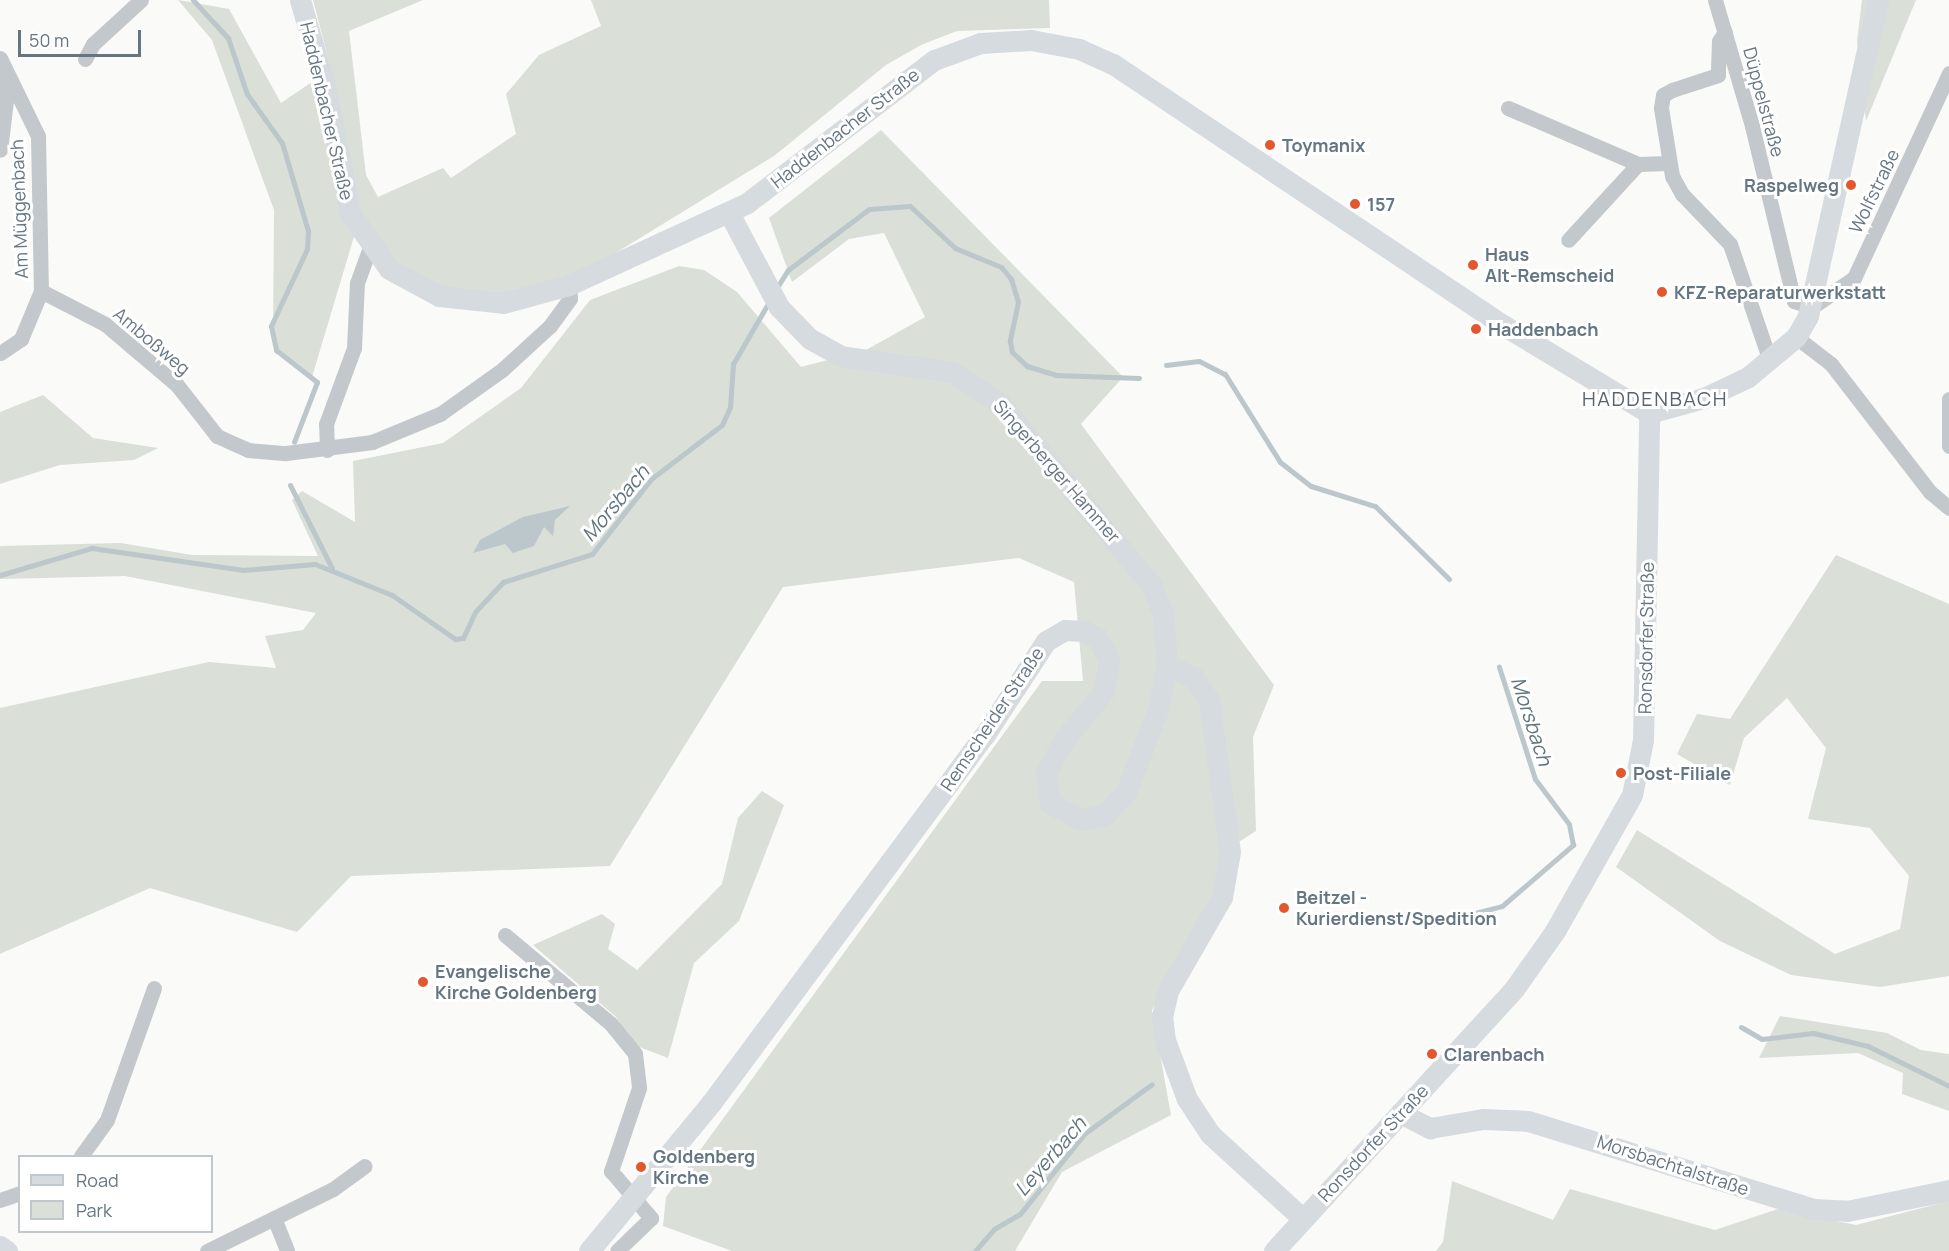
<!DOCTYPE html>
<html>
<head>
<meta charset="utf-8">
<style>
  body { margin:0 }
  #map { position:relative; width:1949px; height:1251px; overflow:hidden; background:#fafaf8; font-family:Manrope,sans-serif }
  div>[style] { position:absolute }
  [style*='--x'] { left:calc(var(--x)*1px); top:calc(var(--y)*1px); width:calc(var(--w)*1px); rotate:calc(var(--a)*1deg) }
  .green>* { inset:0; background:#dadfd7 }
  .water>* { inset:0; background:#bbc7cb }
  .stream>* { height:5px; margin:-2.5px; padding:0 2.5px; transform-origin:2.5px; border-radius:2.5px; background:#bbc7cb }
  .minor>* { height:15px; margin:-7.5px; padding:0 7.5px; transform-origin:7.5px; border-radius:7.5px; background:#c3c8cc }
  .secondary>* { height:21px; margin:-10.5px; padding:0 10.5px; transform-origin:10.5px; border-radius:10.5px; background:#d6dbdf }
  .dots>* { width:16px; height:16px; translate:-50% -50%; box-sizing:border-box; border:3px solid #fff; border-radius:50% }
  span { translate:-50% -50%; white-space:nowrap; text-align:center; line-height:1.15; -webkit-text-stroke:6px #fff; paint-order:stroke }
  .street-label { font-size:18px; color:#657683 }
  .poi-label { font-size:18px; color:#657683; font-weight:700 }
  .left { translate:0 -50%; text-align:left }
  .right { translate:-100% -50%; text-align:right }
  .neighbourhood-label { font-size:20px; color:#57646e; letter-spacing:1.5px }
  .water-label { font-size:20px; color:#60757c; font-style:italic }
  .legend { position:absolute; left:18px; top:1155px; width:195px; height:78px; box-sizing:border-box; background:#fff; border:2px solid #c1c8cd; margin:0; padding:8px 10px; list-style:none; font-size:18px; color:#657683 }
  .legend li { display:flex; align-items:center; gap:12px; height:30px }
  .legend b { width:30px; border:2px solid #c1c8cd }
  .scale { position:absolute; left:18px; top:30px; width:123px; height:27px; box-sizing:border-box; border:3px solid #657683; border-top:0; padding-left:8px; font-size:18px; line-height:21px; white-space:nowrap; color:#657683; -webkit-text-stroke:4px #fff; paint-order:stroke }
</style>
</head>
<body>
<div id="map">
  <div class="green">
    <div style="clip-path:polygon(178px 0,229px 9px,281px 103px,331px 69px,313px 0,423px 0,349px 31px,366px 175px,378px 197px,443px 168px,451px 178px,516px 134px,506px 94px,539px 55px,601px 26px,591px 0,1049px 0,1050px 28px,957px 31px,921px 45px,886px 65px,774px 156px,578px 276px,536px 292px,461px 296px,406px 274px,359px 220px,312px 377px,273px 345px,274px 210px,212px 40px)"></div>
    <div style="clip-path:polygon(1862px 0,1916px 0,1866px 121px,1857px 41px)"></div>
    <div style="clip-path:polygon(881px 130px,1123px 377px,1081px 424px,1274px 685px,1253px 737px,1256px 831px,1226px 850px,1216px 900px,1152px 1010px,1171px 1115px,1062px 1172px,1015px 1251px,732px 1251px,663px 1226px,666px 1197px,1042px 681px,1083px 681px,1074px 582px,1019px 558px,783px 587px,610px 866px,351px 876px,297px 932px,150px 888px,0 954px,0 708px,209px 662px,276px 668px,265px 636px,303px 630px,316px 613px,125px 576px,0 579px,0 546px,121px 543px,192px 555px,318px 556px,292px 500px,302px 491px,355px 522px,353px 461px,443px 443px,521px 388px,590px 300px,679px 266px,704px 270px,737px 292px,801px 367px,866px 350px,925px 317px,884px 233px,849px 239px,792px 282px,769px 218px)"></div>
    <div style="clip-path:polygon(43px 395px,93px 438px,158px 448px,134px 460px,60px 465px,0 484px,0 412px)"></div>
    <div style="clip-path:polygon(1836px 555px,1949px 604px,1949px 976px,1880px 987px,1791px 975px,1720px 941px,1616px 867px,1637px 830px,1835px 954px,1900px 929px,1909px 876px,1870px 828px,1808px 819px,1826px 748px,1787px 698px,1744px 738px,1730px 785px,1677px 754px,1697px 714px,1730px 719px)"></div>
    <div style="clip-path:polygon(762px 791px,784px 805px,739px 921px,694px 963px,668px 1058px,634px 1045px,616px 1017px,533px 945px,602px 914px,615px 924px,608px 949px,637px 970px,722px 884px,738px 818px)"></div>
    <div style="clip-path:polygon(1780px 1016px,1887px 1033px,1921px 1050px,1949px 1054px,1949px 1111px,1902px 1094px,1903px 1073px,1858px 1053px,1759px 1058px)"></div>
    <div style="clip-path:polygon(1452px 1181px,1553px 1220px,1570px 1189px,1715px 1230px,1778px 1209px,1856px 1225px,1949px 1201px,1949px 1251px,1436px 1251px,1443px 1242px)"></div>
  </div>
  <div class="water">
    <div style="clip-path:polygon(570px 506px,555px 520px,553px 536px,544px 527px,534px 546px,513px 553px,505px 544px,473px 553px,480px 540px,523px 517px)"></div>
  </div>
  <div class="stream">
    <div style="--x:193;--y:0;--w:52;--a:47.4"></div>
    <div style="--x:228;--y:38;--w:59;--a:71.3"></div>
    <div style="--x:247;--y:94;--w:60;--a:54.5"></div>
    <div style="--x:282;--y:143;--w:92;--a:73.5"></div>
    <div style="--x:308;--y:231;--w:18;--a:93"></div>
    <div style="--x:307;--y:249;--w:85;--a:115.1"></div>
    <div style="--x:271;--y:326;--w:25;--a:78"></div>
    <div style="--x:276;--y:350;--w:52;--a:38"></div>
    <div style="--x:317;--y:382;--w:64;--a:111"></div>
    <div style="--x:776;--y:289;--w:22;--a:-58"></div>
    <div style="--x:788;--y:270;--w:101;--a:-37"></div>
    <div style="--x:869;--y:209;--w:41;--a:-4.2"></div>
    <div style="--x:910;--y:206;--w:62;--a:43"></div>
    <div style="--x:955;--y:248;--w:50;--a:22.4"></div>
    <div style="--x:1001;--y:267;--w:16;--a:50"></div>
    <div style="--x:1011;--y:279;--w:24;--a:73"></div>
    <div style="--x:1018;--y:302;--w:40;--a:102"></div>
    <div style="--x:1010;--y:341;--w:11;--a:80"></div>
    <div style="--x:1012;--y:352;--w:21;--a:43"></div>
    <div style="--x:1027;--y:366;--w:30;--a:17"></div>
    <div style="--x:1056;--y:375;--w:83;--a:2.1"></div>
    <div style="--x:1166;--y:365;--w:33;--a:-7"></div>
    <div style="--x:1199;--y:361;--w:29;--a:27"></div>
    <div style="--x:1225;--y:374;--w:104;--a:58"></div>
    <div style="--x:1280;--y:462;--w:39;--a:38"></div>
    <div style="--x:1311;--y:486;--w:67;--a:17.4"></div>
    <div style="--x:1375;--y:506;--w:104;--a:44.6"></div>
    <div style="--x:290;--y:485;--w:93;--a:63.2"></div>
    <div style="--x:0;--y:575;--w:96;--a:-16.4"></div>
    <div style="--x:92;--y:548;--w:153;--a:8.3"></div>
    <div style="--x:243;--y:570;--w:72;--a:-4.8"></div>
    <div style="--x:315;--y:564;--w:83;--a:21.9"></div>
    <div style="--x:392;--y:595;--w:77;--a:34.9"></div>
    <div style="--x:455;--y:639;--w:8;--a:-7"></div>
    <div style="--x:463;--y:638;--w:29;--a:-65"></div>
    <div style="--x:475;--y:612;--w:41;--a:-47"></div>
    <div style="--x:503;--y:582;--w:93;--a:-17.5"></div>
    <div style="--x:592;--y:554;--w:95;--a:-51.8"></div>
    <div style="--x:651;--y:479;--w:89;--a:-37.3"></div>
    <div style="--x:722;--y:425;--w:20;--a:-66"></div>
    <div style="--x:730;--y:407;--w:43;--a:-86"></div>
    <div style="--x:733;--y:364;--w:74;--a:-60"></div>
    <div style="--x:1428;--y:925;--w:76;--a:-14.4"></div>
    <div style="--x:1502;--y:906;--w:94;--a:-40.7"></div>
    <div style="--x:1573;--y:845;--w:21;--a:-101"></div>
    <div style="--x:1569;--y:824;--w:56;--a:-127.1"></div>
    <div style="--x:1535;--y:779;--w:118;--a:-107.8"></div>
    <div style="--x:1741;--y:1027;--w:24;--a:30"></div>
    <div style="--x:1762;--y:1039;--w:51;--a:-6.7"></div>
    <div style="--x:1813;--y:1033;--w:57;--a:13.3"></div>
    <div style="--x:1868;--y:1046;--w:90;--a:26.3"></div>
    <div style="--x:975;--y:1251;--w:29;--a:-49"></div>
    <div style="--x:994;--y:1229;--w:30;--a:-30"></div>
    <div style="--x:1020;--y:1214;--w:102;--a:-51.3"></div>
    <div style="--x:1084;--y:1134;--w:84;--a:-36.3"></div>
  </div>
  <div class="minor">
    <div style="--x:1715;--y:0;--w:131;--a:73.6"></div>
    <div style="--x:1752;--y:126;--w:180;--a:76.5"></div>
    <div style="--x:1794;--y:301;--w:19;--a:18"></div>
    <div style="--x:1812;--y:307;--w:51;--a:-34.6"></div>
    <div style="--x:1854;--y:278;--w:226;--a:-65.1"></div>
    <div style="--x:1725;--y:32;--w:11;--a:124"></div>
    <div style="--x:1719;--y:41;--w:34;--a:92"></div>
    <div style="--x:1718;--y:75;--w:48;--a:161.9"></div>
    <div style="--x:1672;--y:90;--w:10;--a:151"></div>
    <div style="--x:1663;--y:95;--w:13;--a:99"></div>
    <div style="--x:1661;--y:108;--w:69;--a:80.8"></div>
    <div style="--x:1672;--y:176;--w:21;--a:61"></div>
    <div style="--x:1682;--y:194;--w:69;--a:46.2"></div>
    <div style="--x:1730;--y:244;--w:124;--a:71.1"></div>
    <div style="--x:0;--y:58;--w:87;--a:64"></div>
    <div style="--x:38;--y:136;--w:155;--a:88.9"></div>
    <div style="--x:41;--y:291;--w:52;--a:112.6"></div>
    <div style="--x:21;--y:339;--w:25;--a:146"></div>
    <div style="--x:85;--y:59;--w:17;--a:-62"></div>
    <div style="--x:93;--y:44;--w:65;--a:-42.5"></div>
    <div style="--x:0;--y:76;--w:25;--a:76"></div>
    <div style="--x:6;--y:100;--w:50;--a:96.8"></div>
    <div style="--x:1508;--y:108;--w:142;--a:23.3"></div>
    <div style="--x:1638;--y:164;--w:103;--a:132.6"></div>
    <div style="--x:1638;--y:164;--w:31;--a:-2"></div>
    <div style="--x:41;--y:291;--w:72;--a:27.3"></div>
    <div style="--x:105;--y:324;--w:94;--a:40.3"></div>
    <div style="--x:177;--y:385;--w:65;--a:51.9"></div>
    <div style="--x:217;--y:436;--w:34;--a:24"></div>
    <div style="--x:248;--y:450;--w:38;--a:5"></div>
    <div style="--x:286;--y:453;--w:87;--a:-7.3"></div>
    <div style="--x:372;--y:442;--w:74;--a:-22.4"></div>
    <div style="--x:440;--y:414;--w:77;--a:-35.5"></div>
    <div style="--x:503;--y:369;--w:64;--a:-42.5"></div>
    <div style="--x:550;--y:326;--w:34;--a:-54"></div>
    <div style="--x:570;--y:298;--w:13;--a:-94"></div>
    <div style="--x:1796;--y:337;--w:44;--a:37.6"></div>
    <div style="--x:1831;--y:364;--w:162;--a:52.3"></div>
    <div style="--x:1930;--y:492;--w:25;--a:40"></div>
    <div style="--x:1949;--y:399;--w:47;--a:90"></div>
    <div style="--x:327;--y:450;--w:26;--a:-92"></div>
    <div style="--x:326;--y:424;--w:81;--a:-69.8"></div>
    <div style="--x:354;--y:348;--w:65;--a:-87.4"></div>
    <div style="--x:357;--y:283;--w:37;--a:-70"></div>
    <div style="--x:505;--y:935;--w:138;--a:40"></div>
    <div style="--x:611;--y:1024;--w:38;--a:51"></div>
    <div style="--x:635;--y:1054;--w:34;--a:83"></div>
    <div style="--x:639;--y:1088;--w:88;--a:108.6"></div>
    <div style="--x:611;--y:1171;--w:62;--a:49.6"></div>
    <div style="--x:651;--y:1218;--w:47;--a:135.9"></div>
    <div style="--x:81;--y:1156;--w:44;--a:-54.2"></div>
    <div style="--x:107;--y:1120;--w:140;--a:-70.4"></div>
    <div style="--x:0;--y:1200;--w:21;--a:-19"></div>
    <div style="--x:274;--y:1218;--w:35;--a:68"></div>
    <div style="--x:207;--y:1251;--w:140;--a:-26.2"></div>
    <div style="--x:333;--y:1189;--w:39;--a:-36"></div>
  </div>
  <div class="secondary">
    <div style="--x:300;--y:0;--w:93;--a:73.7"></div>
    <div style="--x:326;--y:89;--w:126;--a:79"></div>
    <div style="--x:350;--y:213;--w:68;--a:55.1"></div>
    <div style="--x:389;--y:269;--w:57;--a:28.4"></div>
    <div style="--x:439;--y:296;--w:64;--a:6.2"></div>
    <div style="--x:503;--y:303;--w:68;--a:-15.3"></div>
    <div style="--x:569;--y:285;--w:196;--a:-24.7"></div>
    <div style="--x:747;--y:203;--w:235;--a:-37.4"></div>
    <div style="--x:934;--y:60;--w:50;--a:-19.9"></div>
    <div style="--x:981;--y:43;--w:50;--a:-3.4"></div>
    <div style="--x:1031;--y:40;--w:49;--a:10.6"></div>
    <div style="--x:1079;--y:49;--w:37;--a:24"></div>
    <div style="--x:1113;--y:64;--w:469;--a:33.8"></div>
    <div style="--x:1503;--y:325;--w:170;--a:31.1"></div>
    <div style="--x:1649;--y:413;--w:57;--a:-15.3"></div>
    <div style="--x:1704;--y:398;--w:49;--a:-25.5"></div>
    <div style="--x:1748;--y:377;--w:62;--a:-39.8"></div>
    <div style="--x:1796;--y:337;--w:24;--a:-60"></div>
    <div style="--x:1808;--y:316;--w:324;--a:-77.5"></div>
    <div style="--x:1167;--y:665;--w:29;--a:25"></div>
    <div style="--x:1193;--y:677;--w:29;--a:56"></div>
    <div style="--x:1209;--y:701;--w:152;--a:82.1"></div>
    <div style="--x:1230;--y:852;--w:46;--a:100.1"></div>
    <div style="--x:1222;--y:897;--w:108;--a:119.9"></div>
    <div style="--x:1168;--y:991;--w:26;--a:103"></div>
    <div style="--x:1162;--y:1016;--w:24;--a:83"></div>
    <div style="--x:1165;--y:1040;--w:63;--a:69.6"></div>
    <div style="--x:1187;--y:1099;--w:42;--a:56.7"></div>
    <div style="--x:1210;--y:1134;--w:126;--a:42.4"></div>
    <div style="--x:1400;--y:1113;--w:34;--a:27"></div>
    <div style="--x:1430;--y:1128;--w:54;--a:-9.6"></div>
    <div style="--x:1483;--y:1119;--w:45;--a:2.5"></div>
    <div style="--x:1528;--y:1121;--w:299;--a:17.1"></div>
    <div style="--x:1814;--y:1209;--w:33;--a:3"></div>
    <div style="--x:1847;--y:1211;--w:104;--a:-11.6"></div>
    <div style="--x:0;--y:1246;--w:9;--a:36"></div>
    <div style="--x:589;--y:1251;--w:192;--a:-50.5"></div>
    <div style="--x:711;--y:1103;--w:457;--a:-53.4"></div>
    <div style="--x:984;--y:736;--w:113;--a:-56.9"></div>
    <div style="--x:1046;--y:641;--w:22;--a:-30"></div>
    <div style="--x:1065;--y:630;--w:18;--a:3"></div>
    <div style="--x:1083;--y:631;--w:15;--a:23"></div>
    <div style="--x:1097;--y:637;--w:26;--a:62"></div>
    <div style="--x:1109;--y:660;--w:31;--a:99"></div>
    <div style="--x:1104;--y:691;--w:63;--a:129.2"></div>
    <div style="--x:1064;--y:740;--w:38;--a:119"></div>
    <div style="--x:1046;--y:773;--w:30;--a:82"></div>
    <div style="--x:1050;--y:803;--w:36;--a:28"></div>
    <div style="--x:1082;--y:820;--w:23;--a:-13"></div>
    <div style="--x:1104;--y:815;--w:32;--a:-46"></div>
    <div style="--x:1126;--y:792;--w:88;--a:-68.7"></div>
    <div style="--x:1158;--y:710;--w:46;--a:-78.7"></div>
    <div style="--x:1167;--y:665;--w:50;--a:-94.6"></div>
    <div style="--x:1163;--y:615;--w:31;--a:-111"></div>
    <div style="--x:1152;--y:586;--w:238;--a:-129.7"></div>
    <div style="--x:1000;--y:403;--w:57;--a:-147.1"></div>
    <div style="--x:952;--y:372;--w:112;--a:-171.8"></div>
    <div style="--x:841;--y:356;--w:35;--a:-151"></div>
    <div style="--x:810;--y:339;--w:45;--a:-134.1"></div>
    <div style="--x:779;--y:307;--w:106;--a:-118"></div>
    <div style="--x:1274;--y:1251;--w:355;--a:-47.5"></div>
    <div style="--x:1514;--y:989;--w:71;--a:-54.7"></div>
    <div style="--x:1555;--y:931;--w:156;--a:-60.5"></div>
    <div style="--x:1632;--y:795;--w:56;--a:-78.7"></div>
    <div style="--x:1643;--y:740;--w:327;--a:-88.9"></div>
  </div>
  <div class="dots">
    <div style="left:1270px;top:145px;background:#e4572e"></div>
    <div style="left:1851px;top:185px;background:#e4572e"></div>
    <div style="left:1355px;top:204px;background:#e4572e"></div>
    <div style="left:1473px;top:265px;background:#e4572e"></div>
    <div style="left:1662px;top:292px;background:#e4572e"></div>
    <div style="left:1476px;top:329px;background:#e4572e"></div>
    <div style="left:1621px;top:773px;background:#e4572e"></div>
    <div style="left:1284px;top:908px;background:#e4572e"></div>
    <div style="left:423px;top:982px;background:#e4572e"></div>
    <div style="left:1432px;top:1054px;background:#e4572e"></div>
    <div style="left:641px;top:1167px;background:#e4572e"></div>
  </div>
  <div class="street-label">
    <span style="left:1764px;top:102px;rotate:75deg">Düppelstraße</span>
    <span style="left:327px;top:111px;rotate:77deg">Haddenbacher Straße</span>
    <span style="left:845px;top:128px;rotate:-38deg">Haddenbacher Straße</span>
    <span style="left:1874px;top:191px;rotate:-64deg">Wolfstraße</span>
    <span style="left:19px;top:209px;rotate:-92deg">Am Müggenbach</span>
    <span style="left:152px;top:341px;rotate:40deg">Amboßweg</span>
    <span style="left:1057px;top:471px;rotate:49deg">Singerberger Hammer</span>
    <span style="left:1646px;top:638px;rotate:-89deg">Ronsdorfer Straße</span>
    <span style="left:992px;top:719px;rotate:-56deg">Remscheider Straße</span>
    <span style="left:1373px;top:1143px;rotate:-47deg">Ronsdorfer Straße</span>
    <span style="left:1673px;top:1165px;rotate:18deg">Morsbachtalstraße</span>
  </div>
  <div class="poi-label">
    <span class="left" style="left:1282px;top:145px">Toymanix</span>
    <span class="right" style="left:1839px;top:185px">Raspelweg</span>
    <span class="left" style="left:1367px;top:204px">157</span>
    <span class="left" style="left:1485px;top:265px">Haus<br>Alt-Remscheid</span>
    <span class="left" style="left:1674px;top:292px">KFZ-Reparaturwerkstatt</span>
    <span class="left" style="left:1488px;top:329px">Haddenbach</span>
    <span class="left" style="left:1633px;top:773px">Post-Filiale</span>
    <span class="left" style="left:1296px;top:908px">Beitzel -<br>Kurierdienst/Spedition</span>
    <span class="left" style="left:435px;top:982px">Evangelische<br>Kirche Goldenberg</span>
    <span class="left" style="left:1444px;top:1054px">Clarenbach</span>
    <span class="left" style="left:653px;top:1167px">Goldenberg<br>Kirche</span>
  </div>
  <div class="neighbourhood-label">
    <span style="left:1655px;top:398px">HADDENBACH</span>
  </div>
  <div class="water-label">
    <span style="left:615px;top:503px;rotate:-50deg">Morsbach</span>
    <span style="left:1532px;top:721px;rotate:72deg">Morsbach</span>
    <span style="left:1050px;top:1156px;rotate:-49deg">Leyerbach</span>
  </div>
  <ul class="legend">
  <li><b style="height:8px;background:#d6dbdf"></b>Road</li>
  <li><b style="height:16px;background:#dadfd7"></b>Park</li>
  </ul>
  <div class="scale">50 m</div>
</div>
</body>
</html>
